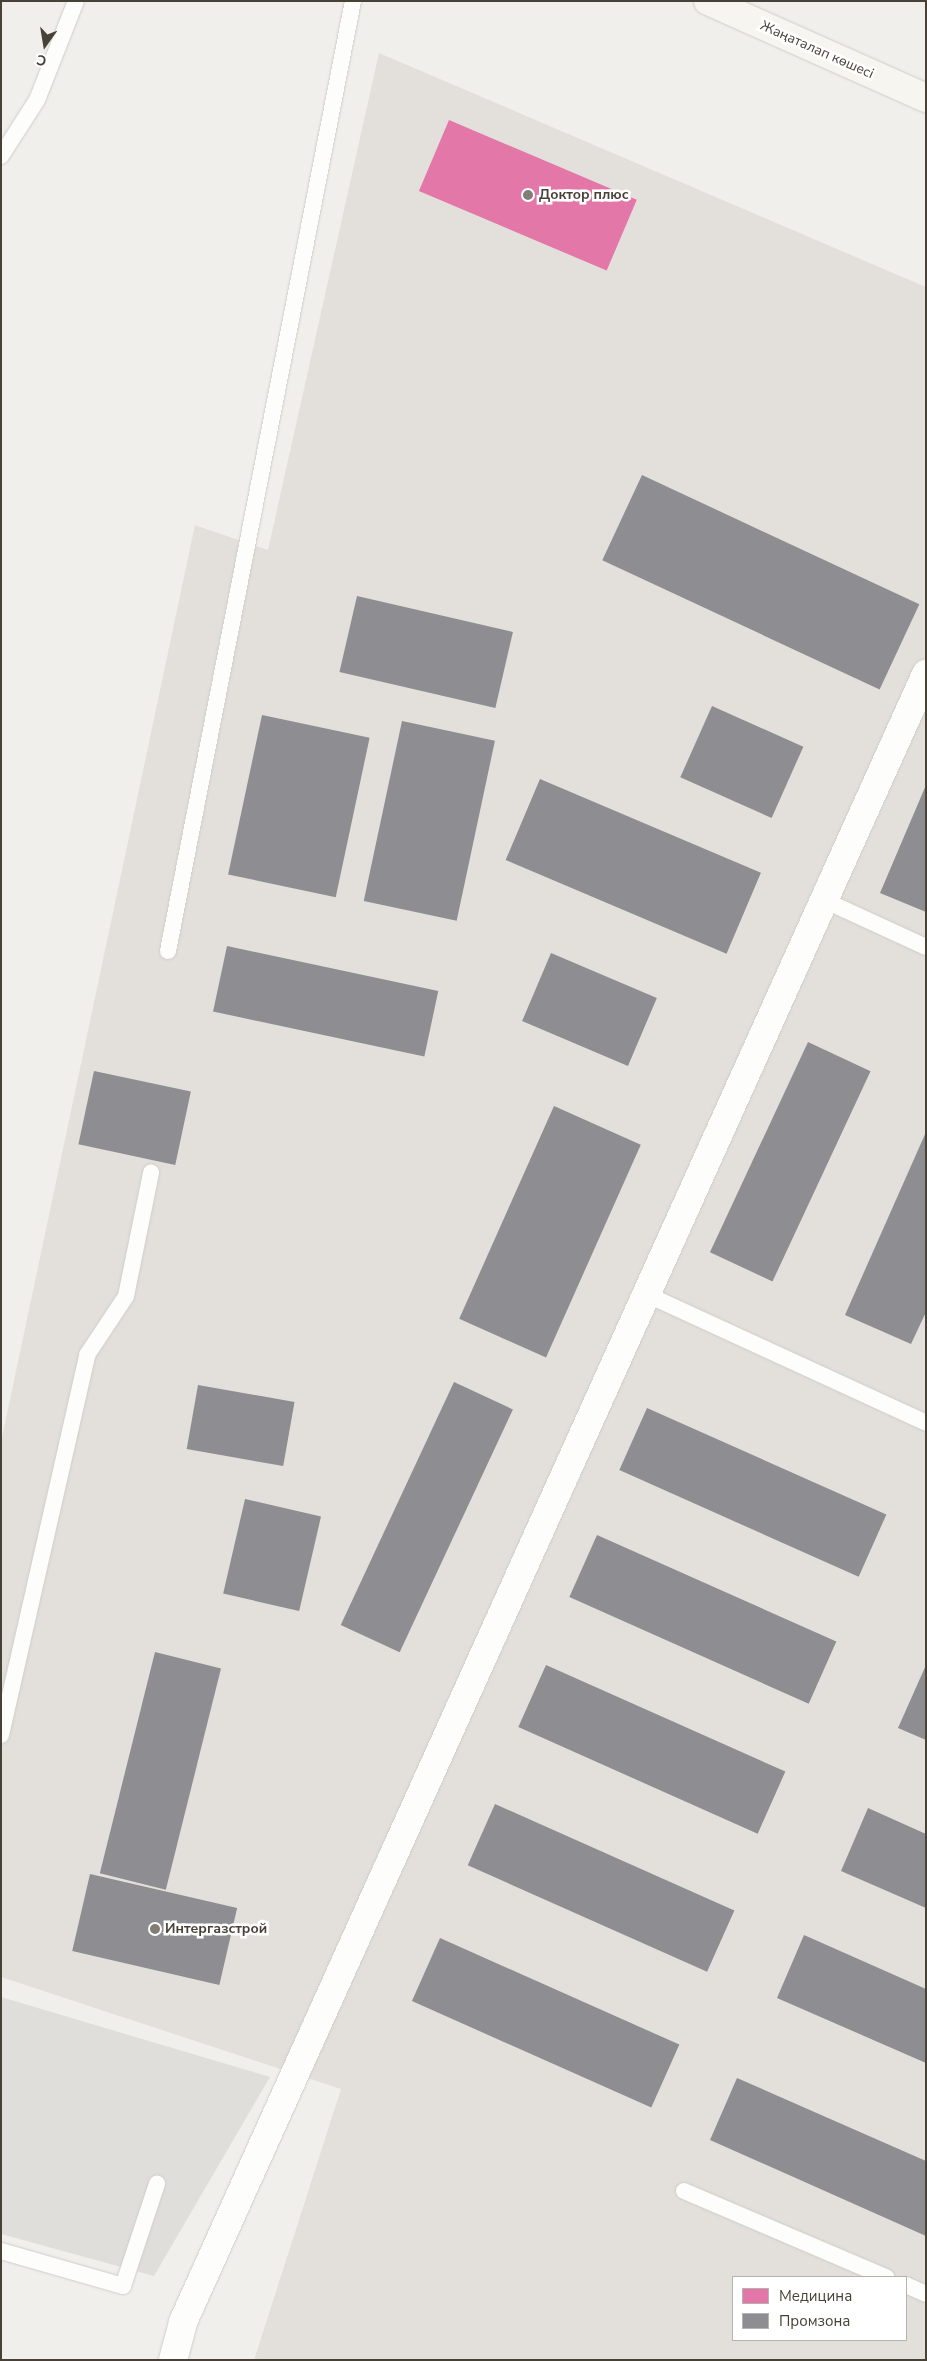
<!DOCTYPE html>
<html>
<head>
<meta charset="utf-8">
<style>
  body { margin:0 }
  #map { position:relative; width:927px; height:2361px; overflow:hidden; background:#f1efec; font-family:"Nunito Sans",sans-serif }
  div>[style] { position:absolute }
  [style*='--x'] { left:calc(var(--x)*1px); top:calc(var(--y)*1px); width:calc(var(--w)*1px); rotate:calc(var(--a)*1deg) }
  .industrial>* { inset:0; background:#e3dfdb }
  .parking>* { inset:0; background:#e0dedb }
  .health>* { inset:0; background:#e377a8; transform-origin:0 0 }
  .industry>* { inset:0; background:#8d8d92; transform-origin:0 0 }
  .roads { filter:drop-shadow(0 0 1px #cfcdc9) drop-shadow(0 0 1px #cfcdc9) }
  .lane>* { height:16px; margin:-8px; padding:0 8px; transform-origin:8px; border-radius:8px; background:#fdfdfc }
  .street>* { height:28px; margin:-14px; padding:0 14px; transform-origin:14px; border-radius:14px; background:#fdfdfc }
  .secondary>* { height:28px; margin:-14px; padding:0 14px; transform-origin:14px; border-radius:14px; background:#f7f5ef }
  .dots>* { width:14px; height:14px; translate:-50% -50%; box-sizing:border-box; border:2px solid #fff; border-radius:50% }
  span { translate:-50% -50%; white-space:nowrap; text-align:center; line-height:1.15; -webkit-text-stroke:5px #fff; paint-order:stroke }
  .street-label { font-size:14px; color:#474137 }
  .poi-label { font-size:14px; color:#474137; font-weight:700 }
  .left { translate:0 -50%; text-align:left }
  .frame { position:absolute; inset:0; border:2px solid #474137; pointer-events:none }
  .legend { position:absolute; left:732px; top:2276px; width:175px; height:65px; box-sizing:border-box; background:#fff; border:1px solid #b5b3af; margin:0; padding:6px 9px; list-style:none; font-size:15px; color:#474137 }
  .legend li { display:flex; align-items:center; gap:10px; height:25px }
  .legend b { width:25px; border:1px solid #b5b3af }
  .north { position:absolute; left:20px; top:20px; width:50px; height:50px; -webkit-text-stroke:4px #fff; paint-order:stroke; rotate:193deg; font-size:14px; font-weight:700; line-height:20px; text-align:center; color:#474137 }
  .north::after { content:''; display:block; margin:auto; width:18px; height:22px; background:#474137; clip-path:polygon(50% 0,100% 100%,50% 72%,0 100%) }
</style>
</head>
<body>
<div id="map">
  <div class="industrial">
    <div style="clip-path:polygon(evenodd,379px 53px,926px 287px,926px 2360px,254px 2360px,341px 2089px,1px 1977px,1px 1442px,195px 525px,268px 550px,379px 53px,733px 2277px,906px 2277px,906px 2340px,733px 2340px,733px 2277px)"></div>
  </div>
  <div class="parking">
    <div style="clip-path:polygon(1px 1997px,270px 2077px,154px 2276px,1px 2234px)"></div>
  </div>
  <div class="health">
    <div style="left:449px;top:120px;width:204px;height:77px;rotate:23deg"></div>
  </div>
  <div class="industry">
    <div style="left:642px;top:475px;width:306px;height:94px;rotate:25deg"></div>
    <div style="left:357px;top:596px;width:160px;height:78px;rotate:13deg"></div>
    <div style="left:712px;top:706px;width:100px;height:78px;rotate:24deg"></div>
    <div style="left:262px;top:715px;width:110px;height:163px;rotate:12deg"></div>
    <div style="left:402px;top:721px;width:95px;height:184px;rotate:12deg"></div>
    <div style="left:540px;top:779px;width:240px;height:88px;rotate:23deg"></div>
    <div style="clip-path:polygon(926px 785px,926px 912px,880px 893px)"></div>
    <div style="left:227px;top:946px;width:216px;height:67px;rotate:12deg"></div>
    <div style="left:551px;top:953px;width:115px;height:74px;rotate:23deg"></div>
    <div style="left:808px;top:1042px;width:69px;height:232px;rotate:25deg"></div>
    <div style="left:94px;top:1071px;width:99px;height:75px;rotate:12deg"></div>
    <div style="left:554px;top:1106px;width:95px;height:233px;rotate:24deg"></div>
    <div style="clip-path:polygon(926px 1132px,926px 1312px,911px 1344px,845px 1315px)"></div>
    <div style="left:454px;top:1382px;width:65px;height:268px;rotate:25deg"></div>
    <div style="left:198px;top:1385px;width:98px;height:65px;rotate:10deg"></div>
    <div style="left:647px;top:1408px;width:262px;height:68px;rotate:24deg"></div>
    <div style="left:245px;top:1499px;width:78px;height:97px;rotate:13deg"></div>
    <div style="left:597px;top:1535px;width:262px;height:68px;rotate:24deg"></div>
    <div style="left:155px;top:1652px;width:68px;height:228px;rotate:14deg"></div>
    <div style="left:546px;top:1665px;width:262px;height:68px;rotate:24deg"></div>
    <div style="clip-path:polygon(926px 1665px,926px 1740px,898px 1728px)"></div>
    <div style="left:495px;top:1804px;width:262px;height:67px;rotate:24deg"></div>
    <div style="clip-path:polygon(868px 1808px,926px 1834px,926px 1908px,841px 1871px)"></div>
    <div style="left:90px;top:1874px;width:151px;height:79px;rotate:13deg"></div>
    <div style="clip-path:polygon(804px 1935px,926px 1989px,926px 2063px,777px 1998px)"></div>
    <div style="left:440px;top:1938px;width:262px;height:69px;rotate:24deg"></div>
    <div style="clip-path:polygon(737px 2078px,926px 2161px,926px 2236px,710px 2140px)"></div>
  </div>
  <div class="roads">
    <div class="lane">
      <div style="--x:1;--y:156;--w:67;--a:-57.3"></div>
      <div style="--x:37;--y:100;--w:106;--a:-68.5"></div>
      <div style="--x:824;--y:900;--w:112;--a:24.7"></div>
      <div style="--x:168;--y:951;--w:968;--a:-78.98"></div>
      <div style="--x:646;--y:1294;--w:308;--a:24.7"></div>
      <div style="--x:1;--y:1735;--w:390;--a:-77.2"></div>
      <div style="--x:87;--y:1355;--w:71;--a:-56.5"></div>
      <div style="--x:126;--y:1296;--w:126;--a:-78.5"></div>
      <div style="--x:684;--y:2191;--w:220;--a:23.1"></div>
      <div style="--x:1;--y:2251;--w:127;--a:16"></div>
      <div style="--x:123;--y:2286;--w:108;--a:-71.6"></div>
      <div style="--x:906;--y:2285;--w:22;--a:24"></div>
    </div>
    <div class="street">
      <div style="--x:173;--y:2360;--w:39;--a:-75"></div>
      <div style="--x:183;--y:2322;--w:1808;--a:-65.73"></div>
    </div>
    <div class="secondary">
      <div style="--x:708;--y:1;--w:239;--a:24"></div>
    </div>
  </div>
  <div class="dots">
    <div style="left:528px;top:195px;background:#827e76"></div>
    <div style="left:155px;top:1929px;background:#827e76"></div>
  </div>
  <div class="street-label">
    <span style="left:817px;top:50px;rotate:24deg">Жаңаталап көшесі</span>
  </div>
  <div class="poi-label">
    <span class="left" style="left:539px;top:195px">Доктор плюс</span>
    <span class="left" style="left:165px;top:1929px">Интергазстрой</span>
  </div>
  <div class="frame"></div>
  <ul class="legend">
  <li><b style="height:14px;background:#e377a8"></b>Медицина</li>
  <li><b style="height:14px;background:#8d8d92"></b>Промзона</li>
  </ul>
  <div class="north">С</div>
</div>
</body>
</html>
